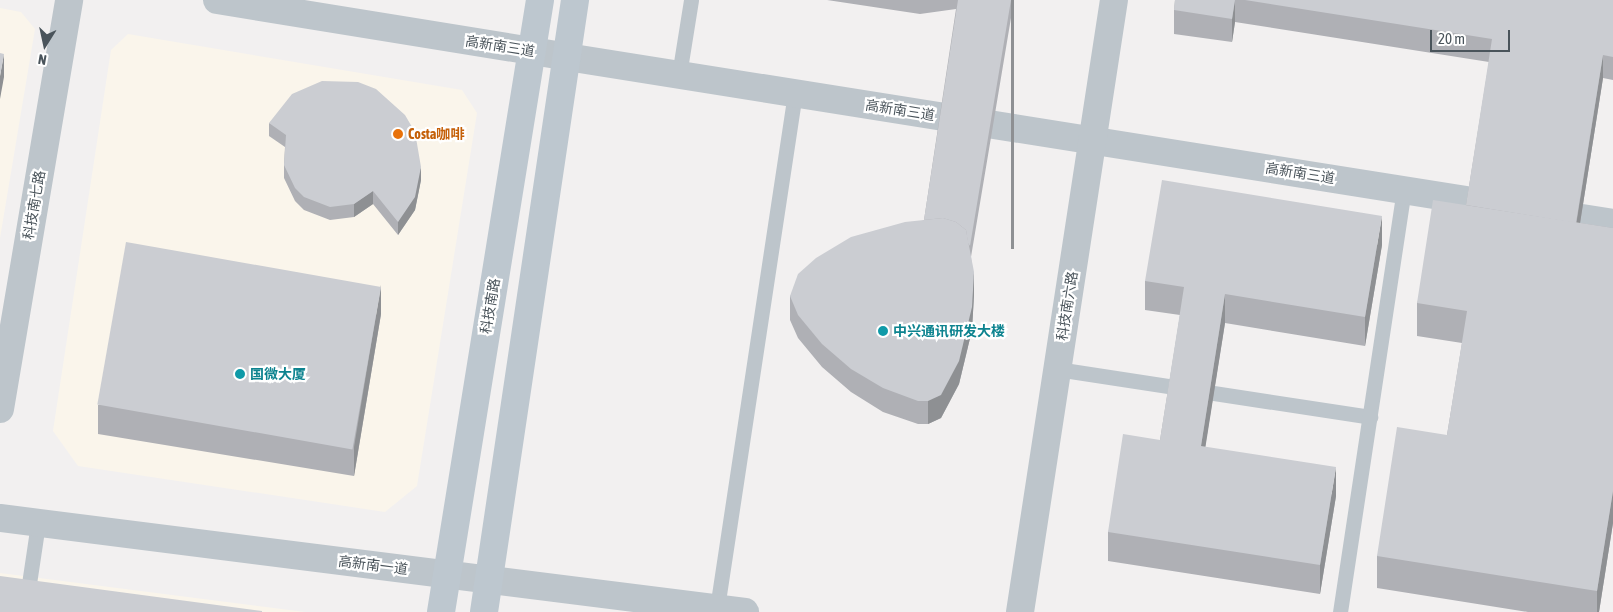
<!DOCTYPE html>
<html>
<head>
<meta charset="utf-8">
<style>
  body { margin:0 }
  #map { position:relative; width:1613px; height:612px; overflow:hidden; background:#f2f0f0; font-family:"Asap Condensed","Noto Sans SC",sans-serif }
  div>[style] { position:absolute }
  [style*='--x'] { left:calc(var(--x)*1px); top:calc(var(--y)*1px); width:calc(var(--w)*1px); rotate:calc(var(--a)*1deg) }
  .commercial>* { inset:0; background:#faf5eb }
  .service>* { height:15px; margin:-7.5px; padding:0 7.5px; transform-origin:7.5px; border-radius:7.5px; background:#bdc5cb }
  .minor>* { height:28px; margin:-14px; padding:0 14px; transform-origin:14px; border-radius:14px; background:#bdc5cb }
  .tertiary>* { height:28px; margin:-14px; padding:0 14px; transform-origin:14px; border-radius:14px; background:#bdc5cb }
  .secondary>* { height:28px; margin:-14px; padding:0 14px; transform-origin:14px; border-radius:14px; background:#bdc7cf }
  .wall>* { inset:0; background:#afb0b5 }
  .shaded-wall>* { inset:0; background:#8e9093; transform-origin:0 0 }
  .building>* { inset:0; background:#cbcdd2; transform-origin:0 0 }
  .dots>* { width:14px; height:14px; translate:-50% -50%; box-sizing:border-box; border:2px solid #fff; border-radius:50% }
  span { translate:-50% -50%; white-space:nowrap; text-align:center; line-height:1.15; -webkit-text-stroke:4.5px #fff; paint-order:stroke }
  .street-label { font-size:14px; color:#4a545b }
  .food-label { font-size:14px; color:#c56008; font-weight:700 }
  .left { translate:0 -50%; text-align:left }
  .culture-label { font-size:14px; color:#0d838f; font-weight:700 }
  .north { position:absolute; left:20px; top:20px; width:50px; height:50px; -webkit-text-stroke:4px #fff; paint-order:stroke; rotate:190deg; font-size:14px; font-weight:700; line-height:20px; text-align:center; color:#4a545b }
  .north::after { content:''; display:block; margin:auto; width:18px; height:22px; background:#4a545b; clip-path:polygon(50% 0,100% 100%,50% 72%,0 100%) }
  .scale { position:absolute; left:1430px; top:30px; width:80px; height:22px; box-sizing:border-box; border:2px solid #4a545b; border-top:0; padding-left:6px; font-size:15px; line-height:18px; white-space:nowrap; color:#4a545b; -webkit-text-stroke:4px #fff; paint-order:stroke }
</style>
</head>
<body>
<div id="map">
  <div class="commercial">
    <div style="clip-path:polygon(0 8px,21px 12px,35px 29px,0 238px)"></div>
    <div style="clip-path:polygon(128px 34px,462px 90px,477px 113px,417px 486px,385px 512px,78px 466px,53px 431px,111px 50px)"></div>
    <div style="clip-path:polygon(0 573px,305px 612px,0 612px)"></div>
  </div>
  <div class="service">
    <div style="--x:679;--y:75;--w:76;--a:-80.9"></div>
    <div style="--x:1057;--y:369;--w:317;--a:8.7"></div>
    <div style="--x:27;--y:597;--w:75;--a:-81.5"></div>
    <div style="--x:717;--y:608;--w:521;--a:-81.39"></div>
    <div style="--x:1340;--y:612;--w:427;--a:-81.4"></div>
  </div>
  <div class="minor">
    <div style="--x:567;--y:57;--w:949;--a:9.04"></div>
    <div style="--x:1544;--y:212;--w:70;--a:9.1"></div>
    <div style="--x:0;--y:409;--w:415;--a:-80.4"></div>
    <div style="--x:1020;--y:612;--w:619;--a:-81.27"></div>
  </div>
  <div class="tertiary">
    <div style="--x:217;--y:0;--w:355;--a:9.2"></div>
    <div style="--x:0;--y:518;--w:751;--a:7.19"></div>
  </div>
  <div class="secondary">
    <div style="--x:441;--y:612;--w:620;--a:-80.81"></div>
    <div style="--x:484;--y:612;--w:619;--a:-81.54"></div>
  </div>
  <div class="wall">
    <div style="clip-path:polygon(827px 0,1014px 0,971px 257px,974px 295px,972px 330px,959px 384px,941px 418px,928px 424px,918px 424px,883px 412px,851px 392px,822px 367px,798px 338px,790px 320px,790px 296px,924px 220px,956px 9px,920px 14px)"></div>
    <div style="clip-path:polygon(1175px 0,1613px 0,1613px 80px,1603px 78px,1580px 223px,1613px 228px,1613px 523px,1599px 612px,1528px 612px,1377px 588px,1377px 556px,1447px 435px,1462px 343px,1417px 336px,1417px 303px,1466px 205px,1489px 62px,1235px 22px,1232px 42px,1174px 34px,1174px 10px)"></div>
    <div style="clip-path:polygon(269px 123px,421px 180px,415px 210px,398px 235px,373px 204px,354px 217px,330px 220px,304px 210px,295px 201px,284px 178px,284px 165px,285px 147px,269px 136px)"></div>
    <div style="clip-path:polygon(1382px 245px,1365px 346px,1225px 323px,1205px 447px,1336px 496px,1320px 594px,1108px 561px,1108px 532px,1160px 440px,1180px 315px,1145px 310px,1145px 281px)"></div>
    <div style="clip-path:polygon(381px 314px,354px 476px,98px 434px,98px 405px)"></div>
  </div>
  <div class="shaded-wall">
    <div style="left:1011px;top:0;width:3px;height:249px"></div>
    <div style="clip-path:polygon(1235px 0,1235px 22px,1232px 42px,1232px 19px)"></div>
    <div style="clip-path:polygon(4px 54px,4px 77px,0 99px,0 76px)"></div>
    <div style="clip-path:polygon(1603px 55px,1603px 78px,1575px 255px,1575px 232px)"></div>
    <div style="clip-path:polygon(421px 167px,421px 180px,415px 210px,398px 235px,398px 222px)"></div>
    <div style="clip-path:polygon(373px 191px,373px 204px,354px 217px,354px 204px)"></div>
    <div style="clip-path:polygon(1382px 216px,1382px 245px,1365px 346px,1365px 317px)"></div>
    <div style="clip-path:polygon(974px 272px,974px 295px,972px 330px,959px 384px,941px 418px,928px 424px,928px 401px)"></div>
    <div style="clip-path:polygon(381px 285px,381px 314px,354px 476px,354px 447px)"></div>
    <div style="clip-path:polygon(1225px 294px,1225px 323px,1201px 475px,1201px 446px)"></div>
    <div style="clip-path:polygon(1336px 467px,1336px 496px,1320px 594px,1320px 565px)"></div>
    <div style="clip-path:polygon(1613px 491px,1613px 523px,1599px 612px,1597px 612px,1597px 591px)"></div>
  </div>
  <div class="building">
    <div style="clip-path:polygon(958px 0,1011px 0,970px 246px,968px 243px,966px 230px,956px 222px,943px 218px,924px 220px)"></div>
    <div style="clip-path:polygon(1175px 0,1235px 0,1232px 19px,1174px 10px)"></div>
    <div style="clip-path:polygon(1245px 0,1613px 0,1613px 57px,1603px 55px,1576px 223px,1466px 205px,1492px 39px)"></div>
    <div style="clip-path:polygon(0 53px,4px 54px,0 76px)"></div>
    <div style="clip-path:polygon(322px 81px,358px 82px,376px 89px,405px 115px,415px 132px,421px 167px,415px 197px,398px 222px,373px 191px,354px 204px,330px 207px,304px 197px,295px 188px,284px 165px,286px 135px,269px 123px,292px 94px)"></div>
    <div style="clip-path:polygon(1162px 180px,1382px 216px,1365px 317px,1225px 294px,1201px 446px,1336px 467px,1320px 565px,1108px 532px,1123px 434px,1160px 440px,1184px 287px,1145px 281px)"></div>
    <div style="clip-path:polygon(1433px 200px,1613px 228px,1613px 491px,1597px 591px,1377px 556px,1397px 427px,1447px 435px,1467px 311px,1417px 303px)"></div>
    <div style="clip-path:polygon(943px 218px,956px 222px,966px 230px,974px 272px,972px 307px,959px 361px,941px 395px,928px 401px,918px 401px,883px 388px,851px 369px,822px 344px,798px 315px,790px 296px,798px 274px,816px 258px,851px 237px,905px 222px)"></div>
    <div style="left:126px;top:242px;width:259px;height:165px;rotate:10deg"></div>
    <div style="clip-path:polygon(0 576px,262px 611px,262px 612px,0 612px)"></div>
  </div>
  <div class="dots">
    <div style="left:398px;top:134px;background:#e8710a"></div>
    <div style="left:883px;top:331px;background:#0f9aa8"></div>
    <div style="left:240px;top:374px;background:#0f9aa8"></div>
  </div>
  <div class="street-label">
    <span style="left:500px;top:46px;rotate:9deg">高新南三道</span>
    <span style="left:900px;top:110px;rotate:9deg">高新南三道</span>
    <span style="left:1300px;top:173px;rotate:9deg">高新南三道</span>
    <span style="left:34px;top:205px;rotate:-80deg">科技南七路</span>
    <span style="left:490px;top:306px;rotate:-80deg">科技南路</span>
    <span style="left:1067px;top:306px;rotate:-81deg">科技南六路</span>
    <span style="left:373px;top:565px;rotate:7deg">高新南一道</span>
  </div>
  <div class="food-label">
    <span class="left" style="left:408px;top:134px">Costa咖啡</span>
  </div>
  <div class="culture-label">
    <span class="left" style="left:893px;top:331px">中兴通讯研发大楼</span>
    <span class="left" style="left:250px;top:374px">国微大厦</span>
  </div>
  <div class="north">N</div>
  <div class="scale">20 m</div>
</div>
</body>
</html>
